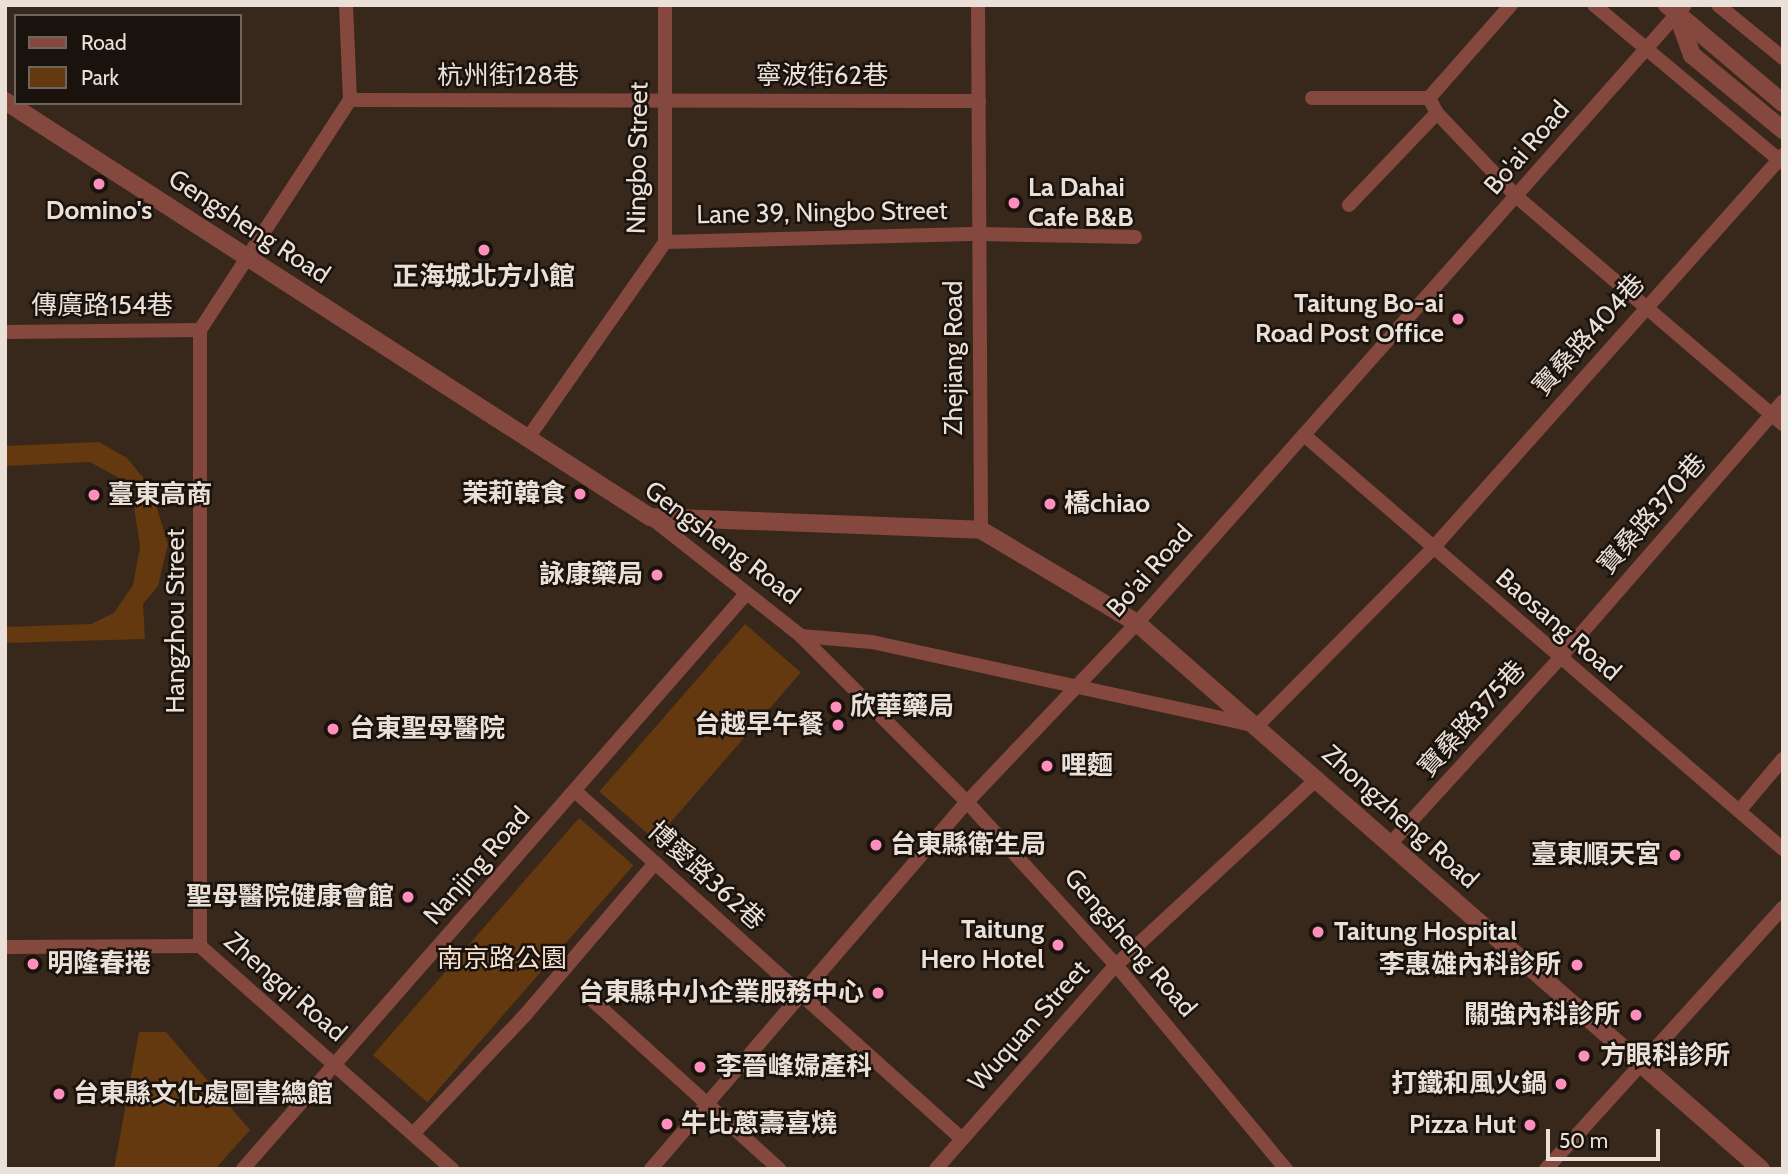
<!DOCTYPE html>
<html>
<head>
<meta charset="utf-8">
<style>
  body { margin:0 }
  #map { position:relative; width:1788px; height:1174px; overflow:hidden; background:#38281b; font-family:Cabin,"Noto Sans TC",sans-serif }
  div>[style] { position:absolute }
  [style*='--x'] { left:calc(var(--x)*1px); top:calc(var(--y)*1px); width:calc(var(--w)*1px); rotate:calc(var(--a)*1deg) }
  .green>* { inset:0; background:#643910; transform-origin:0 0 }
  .minor>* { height:14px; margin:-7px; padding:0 7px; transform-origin:7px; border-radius:7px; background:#85483e }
  .tertiary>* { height:18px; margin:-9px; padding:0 9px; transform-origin:9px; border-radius:9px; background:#85483e }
  .dots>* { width:19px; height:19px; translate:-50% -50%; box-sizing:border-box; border:4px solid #1a130d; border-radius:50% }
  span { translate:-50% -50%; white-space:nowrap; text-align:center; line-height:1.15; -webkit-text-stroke:5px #1a130d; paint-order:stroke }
  .street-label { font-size:26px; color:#ebe0d7 }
  .poi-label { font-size:26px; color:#ebe0d7; font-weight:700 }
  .left { translate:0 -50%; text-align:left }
  .right { translate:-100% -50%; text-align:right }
  .park-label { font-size:26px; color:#f5e0d0 }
  .frame { position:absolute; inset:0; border:7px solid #ebe0d7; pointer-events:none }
  .legend { position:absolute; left:14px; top:14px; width:228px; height:91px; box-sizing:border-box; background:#1a130d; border:2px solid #6e655e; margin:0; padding:9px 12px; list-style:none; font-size:21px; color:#ebe0d7 }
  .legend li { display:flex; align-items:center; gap:14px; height:35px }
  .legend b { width:35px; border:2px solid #6e655e }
  .scale { position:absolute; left:1546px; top:1129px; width:114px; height:32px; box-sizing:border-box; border:4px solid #ebe0d7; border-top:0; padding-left:9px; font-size:21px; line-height:24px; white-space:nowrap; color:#ebe0d7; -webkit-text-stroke:5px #1a130d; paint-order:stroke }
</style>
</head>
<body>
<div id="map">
  <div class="green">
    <div style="clip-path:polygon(99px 442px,127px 458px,150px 486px,168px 544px,158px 586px,143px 604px,145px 639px,5px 643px,5px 627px,91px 624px,114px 613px,133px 585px,140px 547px,134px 506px,119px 478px,90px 462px,5px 466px,5px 446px)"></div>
    <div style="left:745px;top:624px;width:74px;height:222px;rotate:41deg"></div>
    <div style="left:579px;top:818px;width:72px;height:314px;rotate:41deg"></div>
    <div style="clip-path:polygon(139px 1032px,166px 1032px,250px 1130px,215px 1169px,114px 1169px)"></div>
  </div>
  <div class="minor">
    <div style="--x:978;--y:5;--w:525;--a:89.67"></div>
    <div style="--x:1594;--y:5;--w:246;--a:39.9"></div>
    <div style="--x:1718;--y:5;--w:84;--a:39.2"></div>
    <div style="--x:1312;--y:98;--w:117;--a:0"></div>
    <div style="--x:1429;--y:98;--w:124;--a:-48.6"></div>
    <div style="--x:1429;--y:98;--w:17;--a:62"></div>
    <div style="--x:1437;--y:113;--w:116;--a:46.4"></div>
    <div style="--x:1517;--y:197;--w:350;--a:40.5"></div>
    <div style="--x:350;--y:100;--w:629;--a:0.09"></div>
    <div style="--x:1349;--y:205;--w:127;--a:-46.3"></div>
    <div style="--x:665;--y:242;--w:315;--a:-1.5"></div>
    <div style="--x:980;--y:234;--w:155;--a:1.1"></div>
    <div style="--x:5;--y:332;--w:195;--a:-0.6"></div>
    <div style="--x:1304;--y:435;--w:633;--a:40.84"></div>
    <div style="--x:528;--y:438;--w:239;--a:-55"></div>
    <div style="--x:665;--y:242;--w:237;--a:-90"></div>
    <div style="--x:650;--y:517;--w:192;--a:38.2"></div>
    <div style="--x:801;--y:636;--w:235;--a:45"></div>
    <div style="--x:967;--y:802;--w:221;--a:47.6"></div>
    <div style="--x:1116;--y:965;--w:266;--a:50.2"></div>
    <div style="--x:801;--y:636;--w:71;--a:4.8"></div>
    <div style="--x:872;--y:642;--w:394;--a:12.3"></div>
    <div style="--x:1257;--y:726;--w:250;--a:-45.3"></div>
    <div style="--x:1433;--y:548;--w:526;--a:-48.31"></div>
    <div style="--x:575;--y:791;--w:520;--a:41.96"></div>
    <div style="--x:1739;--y:811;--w:68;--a:-49.8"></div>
    <div style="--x:1392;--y:842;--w:248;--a:-47.6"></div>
    <div style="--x:1559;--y:659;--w:342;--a:-49"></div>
    <div style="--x:200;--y:946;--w:616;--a:-90"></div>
    <div style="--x:200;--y:330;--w:275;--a:-56.9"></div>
    <div style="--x:350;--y:100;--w:95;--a:-92.4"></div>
    <div style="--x:5;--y:947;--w:195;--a:-0.3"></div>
    <div style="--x:200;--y:946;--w:337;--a:41.5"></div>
    <div style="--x:590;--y:998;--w:255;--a:42.1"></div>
    <div style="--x:413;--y:1134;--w:165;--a:-46.7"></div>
    <div style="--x:526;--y:1014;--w:199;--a:-49.5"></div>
    <div style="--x:243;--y:1169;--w:764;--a:-48.82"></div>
    <div style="--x:651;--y:1169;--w:484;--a:-49.3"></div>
    <div style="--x:967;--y:802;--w:247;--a:-46.5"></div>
    <div style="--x:1137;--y:623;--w:826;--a:-48.44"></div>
    <div style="--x:936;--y:1169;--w:272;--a:-48.6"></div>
    <div style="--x:1116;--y:965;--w:275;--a:-42.8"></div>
    <div style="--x:1546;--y:1169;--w:353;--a:-47.8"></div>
  </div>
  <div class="tertiary">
    <div style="--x:1667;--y:5;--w:152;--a:40.2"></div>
    <div style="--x:1677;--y:14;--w:44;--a:69.9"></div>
    <div style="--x:1692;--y:55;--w:118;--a:39.5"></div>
    <div style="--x:5;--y:101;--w:768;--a:32.82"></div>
    <div style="--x:650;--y:517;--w:331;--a:2.2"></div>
    <div style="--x:981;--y:530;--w:182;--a:30.8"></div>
    <div style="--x:1137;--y:623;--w:829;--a:41.19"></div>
  </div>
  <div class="dots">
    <div style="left:99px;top:184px;background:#fe8ebc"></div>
    <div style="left:1014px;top:203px;background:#fe8ebc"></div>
    <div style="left:484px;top:250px;background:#fe8ebc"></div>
    <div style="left:1458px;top:319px;background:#fe8ebc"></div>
    <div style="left:580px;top:494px;background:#fe8ebc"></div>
    <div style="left:94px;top:495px;background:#fe8ebc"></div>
    <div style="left:1050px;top:504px;background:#fe8ebc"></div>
    <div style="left:657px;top:575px;background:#fe8ebc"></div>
    <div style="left:836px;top:707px;background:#fe8ebc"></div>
    <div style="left:838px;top:725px;background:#fe8ebc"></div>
    <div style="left:333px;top:729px;background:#fe8ebc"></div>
    <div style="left:1047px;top:766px;background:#fe8ebc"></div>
    <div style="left:876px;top:845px;background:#fe8ebc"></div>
    <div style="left:1675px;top:855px;background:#fe8ebc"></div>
    <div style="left:408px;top:897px;background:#fe8ebc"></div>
    <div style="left:1318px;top:932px;background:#fe8ebc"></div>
    <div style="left:1058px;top:945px;background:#fe8ebc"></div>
    <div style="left:33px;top:964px;background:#fe8ebc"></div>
    <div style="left:1577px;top:965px;background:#fe8ebc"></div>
    <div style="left:878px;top:993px;background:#fe8ebc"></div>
    <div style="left:1636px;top:1015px;background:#fe8ebc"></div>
    <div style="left:1584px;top:1056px;background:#fe8ebc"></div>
    <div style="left:700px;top:1067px;background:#fe8ebc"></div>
    <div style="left:1561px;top:1084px;background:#fe8ebc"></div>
    <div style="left:59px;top:1094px;background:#fe8ebc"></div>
    <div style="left:667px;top:1124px;background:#fe8ebc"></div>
    <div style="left:1530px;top:1125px;background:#fe8ebc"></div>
  </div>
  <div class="street-label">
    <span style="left:508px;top:76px">杭州街128巷</span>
    <span style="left:822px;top:76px">寧波街62巷</span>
    <span style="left:1527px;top:148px;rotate:-49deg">Bo'ai Road</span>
    <span style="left:638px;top:158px;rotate:-89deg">Ningbo Street</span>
    <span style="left:822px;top:213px;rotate:-1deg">Lane 39, Ningbo Street</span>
    <span style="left:249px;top:227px;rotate:33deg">Gengsheng Road</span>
    <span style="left:102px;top:306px">傳廣路154巷</span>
    <span style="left:1589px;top:335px;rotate:-48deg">寶桑路404巷</span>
    <span style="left:954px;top:358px;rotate:-90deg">Zhejiang Road</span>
    <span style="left:1652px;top:514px;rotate:-49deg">寶桑路370巷</span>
    <span style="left:722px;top:543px;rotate:37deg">Gengsheng Road</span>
    <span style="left:1150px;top:571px;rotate:-48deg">Bo'ai Road</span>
    <span style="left:176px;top:621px;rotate:-90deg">Hangzhou Street</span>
    <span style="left:1558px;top:625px;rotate:41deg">Baosang Road</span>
    <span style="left:1472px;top:719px;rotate:-48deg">寶桑路375巷</span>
    <span style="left:1400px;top:817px;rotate:42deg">Zhongzheng Road</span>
    <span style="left:477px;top:866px;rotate:-49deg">Nanjing Road</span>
    <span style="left:706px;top:876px;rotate:42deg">博愛路362巷</span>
    <span style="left:1130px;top:943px;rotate:49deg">Gengsheng Road</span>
    <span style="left:285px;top:987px;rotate:41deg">Zhengqi Road</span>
    <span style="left:1029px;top:1026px;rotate:-48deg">Wuquan Street</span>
  </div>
  <div class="poi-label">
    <span class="left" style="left:1028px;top:203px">La Dahai<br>Cafe B&amp;B</span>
    <span style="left:99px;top:211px">Domino's</span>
    <span style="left:484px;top:277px">正海城北方小館</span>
    <span class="right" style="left:1444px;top:319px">Taitung Bo-ai<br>Road Post Office</span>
    <span class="right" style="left:566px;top:494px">茉莉韓食</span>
    <span class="left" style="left:108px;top:495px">臺東高商</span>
    <span class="left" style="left:1064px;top:504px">橋chiao</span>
    <span class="right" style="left:643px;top:575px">詠康藥局</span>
    <span class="left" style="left:850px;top:707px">欣華藥局</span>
    <span class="right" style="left:824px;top:725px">台越早午餐</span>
    <span class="left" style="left:349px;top:729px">台東聖母醫院</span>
    <span class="left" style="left:1061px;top:766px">哩麵</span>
    <span class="left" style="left:890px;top:845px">台東縣衛生局</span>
    <span class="right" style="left:1661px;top:855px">臺東順天宮</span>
    <span class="right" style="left:394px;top:897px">聖母醫院健康會館</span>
    <span class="right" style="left:1044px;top:945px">Taitung<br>Hero Hotel</span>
    <span class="left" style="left:1334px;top:932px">Taitung Hospital</span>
    <span class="left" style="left:47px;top:964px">明隆春捲</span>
    <span class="right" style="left:1561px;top:965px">李惠雄內科診所</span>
    <span class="right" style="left:864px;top:993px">台東縣中小企業服務中心</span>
    <span class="right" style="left:1620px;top:1015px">關強內科診所</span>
    <span class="left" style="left:1600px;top:1056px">方眼科診所</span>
    <span class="left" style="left:716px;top:1067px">李晉峰婦產科</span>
    <span class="right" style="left:1547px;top:1084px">打鐵和風火鍋</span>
    <span class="left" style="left:73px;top:1094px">台東縣文化處圖書總館</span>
    <span class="left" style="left:681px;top:1124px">牛比蔥壽喜燒</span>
    <span class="right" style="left:1516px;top:1125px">Pizza Hut</span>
  </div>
  <div class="park-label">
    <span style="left:502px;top:959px">南京路公園</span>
  </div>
  <div class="frame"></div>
  <ul class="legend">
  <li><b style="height:9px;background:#85483e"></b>Road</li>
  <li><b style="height:19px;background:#643910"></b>Park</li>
  </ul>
  <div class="scale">50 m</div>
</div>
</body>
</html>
